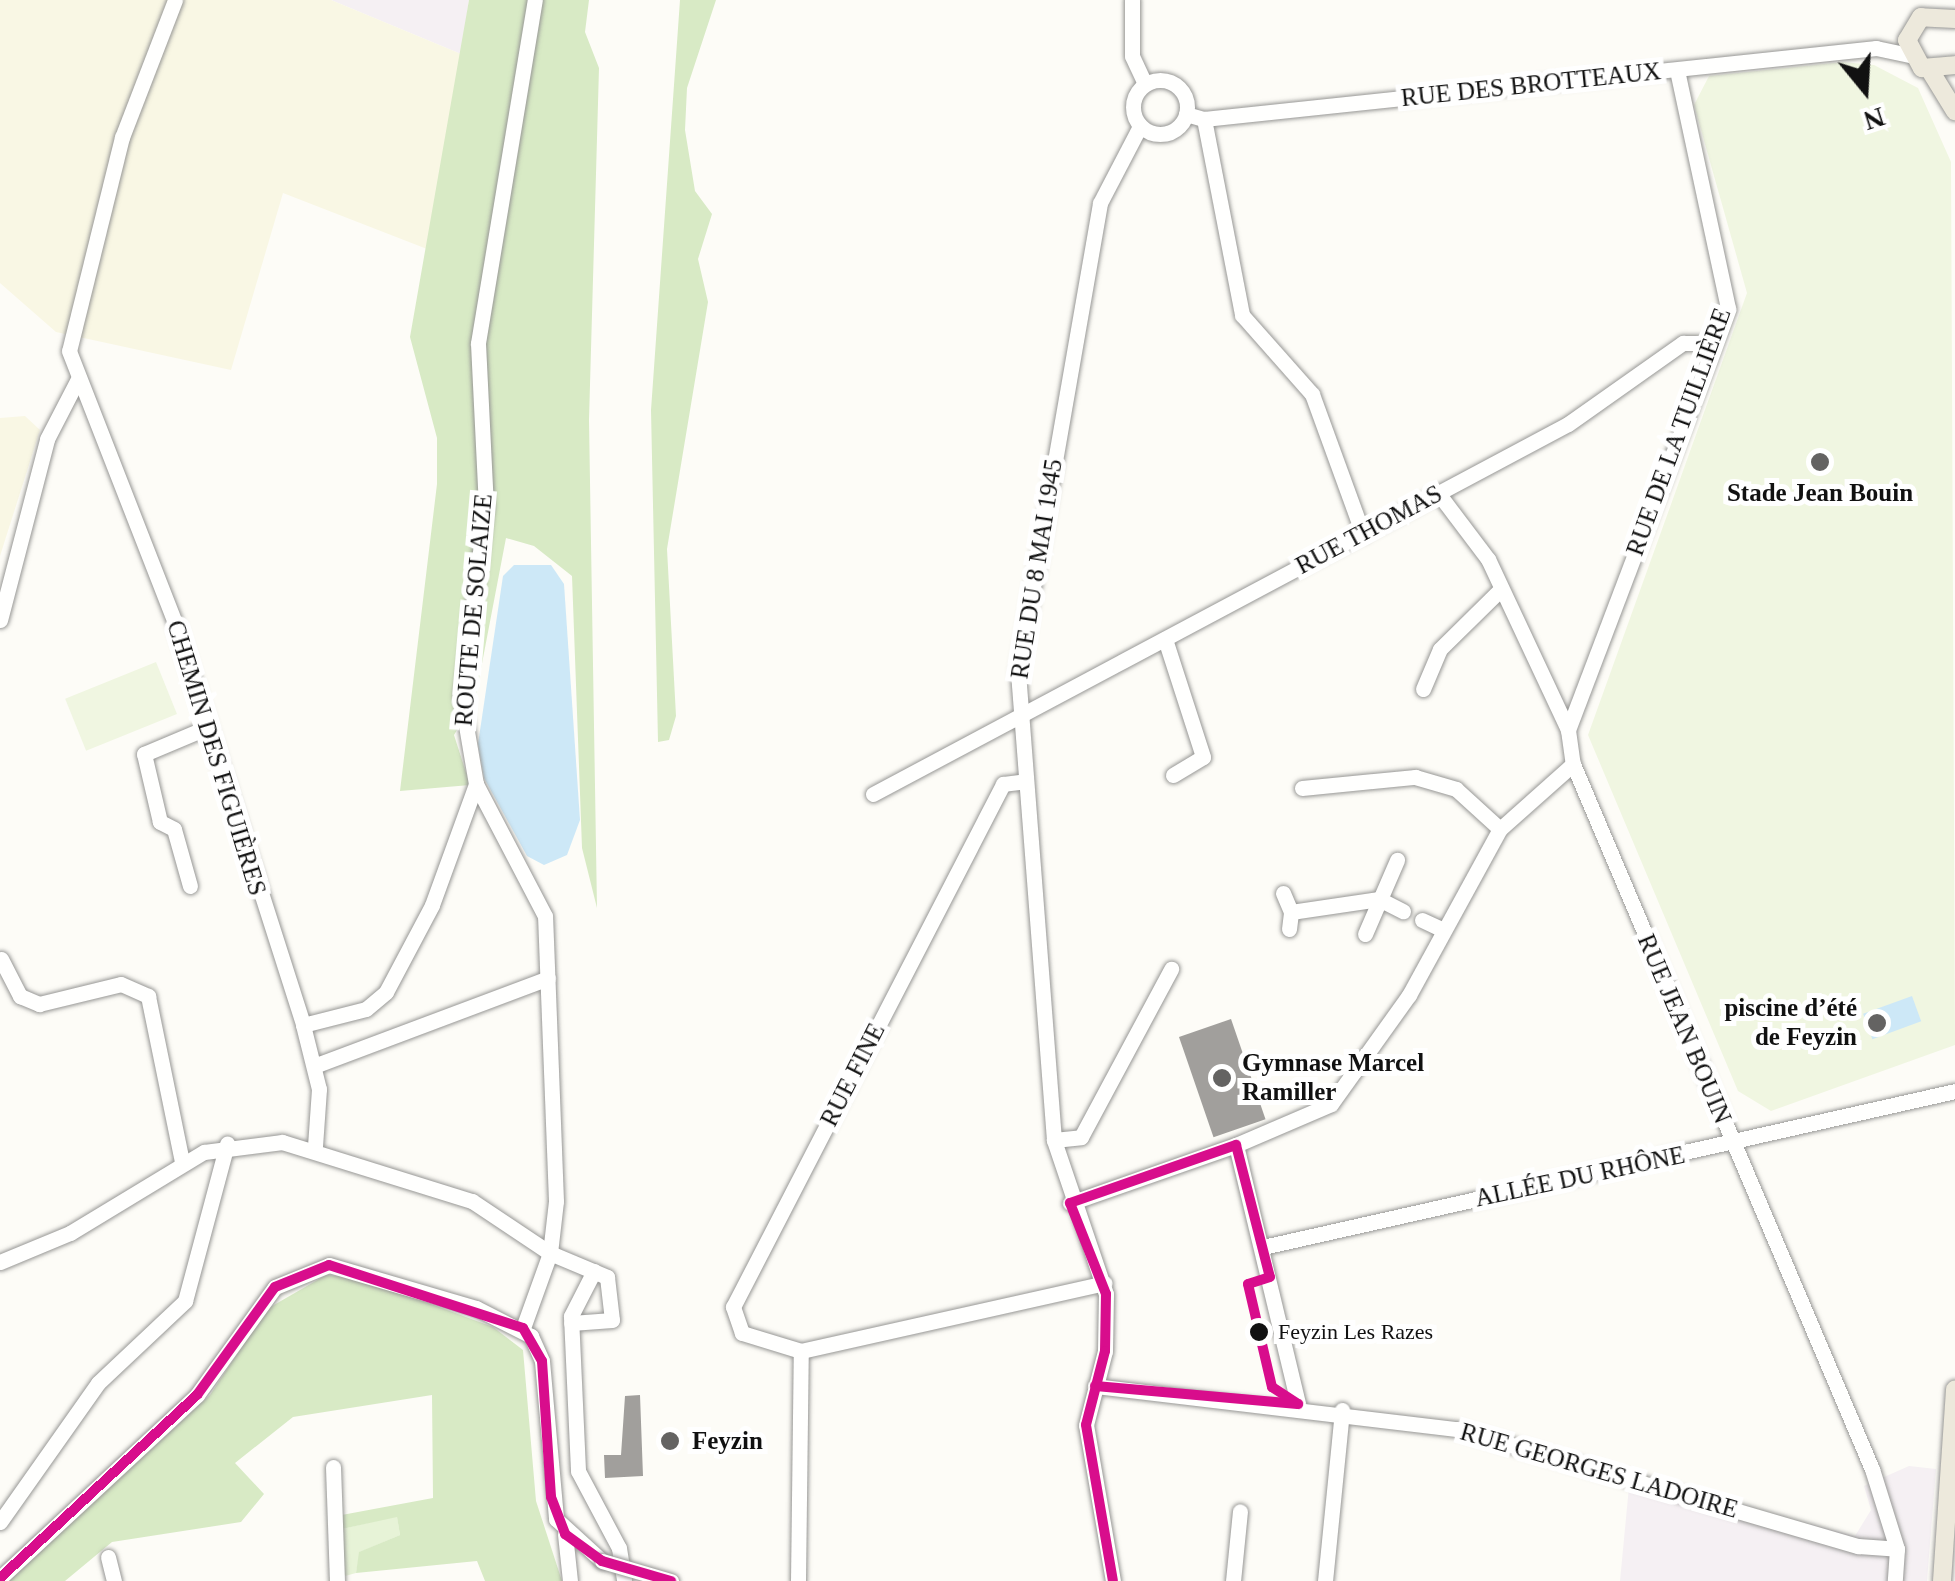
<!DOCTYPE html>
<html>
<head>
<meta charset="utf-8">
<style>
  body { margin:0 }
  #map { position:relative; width:1955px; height:1581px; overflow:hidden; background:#fdfcf7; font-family:"Times New Roman",serif }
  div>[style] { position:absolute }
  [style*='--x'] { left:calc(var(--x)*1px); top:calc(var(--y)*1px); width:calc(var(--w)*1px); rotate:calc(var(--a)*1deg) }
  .industrial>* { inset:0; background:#f5f0f3 }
  .farmland>* { inset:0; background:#f9f7e4 }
  .green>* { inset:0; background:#e7f3d7 }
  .forest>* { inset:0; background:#d8eac5 }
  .pitch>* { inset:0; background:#f0f6e1; transform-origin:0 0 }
  .water>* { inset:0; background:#cde8f7; transform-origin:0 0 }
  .building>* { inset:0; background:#a19f9c; transform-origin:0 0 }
  .roads { filter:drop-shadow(0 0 2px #979795) drop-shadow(0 0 2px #979795) }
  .minor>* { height:15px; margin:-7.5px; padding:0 7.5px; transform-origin:7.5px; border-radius:7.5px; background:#fffffe }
  .minor>.ring { margin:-7.5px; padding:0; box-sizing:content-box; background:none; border:15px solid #fffffe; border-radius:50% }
  .major>* { height:18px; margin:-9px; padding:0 9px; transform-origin:9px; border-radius:9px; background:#ede9dc }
  .bridges { filter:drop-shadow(0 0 2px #979795) drop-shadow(0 0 2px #979795) }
  .minor-bridge>* { height:15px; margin:-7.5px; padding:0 7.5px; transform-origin:7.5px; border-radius:7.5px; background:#fffffe }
  .bus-1>* { height:10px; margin:-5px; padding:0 5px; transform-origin:5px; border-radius:5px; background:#d80d8c }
  .dots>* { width:28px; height:28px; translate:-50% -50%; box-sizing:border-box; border:5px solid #fff; border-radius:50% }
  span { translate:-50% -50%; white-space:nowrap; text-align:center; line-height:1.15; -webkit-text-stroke:10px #fff; paint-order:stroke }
  .bus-label { font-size:22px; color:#111 }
  .left { translate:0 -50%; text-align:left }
  .street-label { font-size:25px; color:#111 }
  .poi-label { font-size:25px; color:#111; font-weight:700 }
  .right { translate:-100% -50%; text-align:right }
  .north { position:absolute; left:1815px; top:40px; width:100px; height:100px; -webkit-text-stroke:8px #fff; paint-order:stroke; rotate:162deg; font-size:28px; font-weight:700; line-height:40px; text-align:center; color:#111 }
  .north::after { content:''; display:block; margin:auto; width:35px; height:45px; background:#111; clip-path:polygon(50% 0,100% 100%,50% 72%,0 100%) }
</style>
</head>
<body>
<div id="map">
  <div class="industrial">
    <div style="clip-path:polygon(331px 0,469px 0,461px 54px)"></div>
    <div style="clip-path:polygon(1909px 1466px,1936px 1469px,1927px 1581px,1620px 1581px,1630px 1476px,1855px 1536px,1871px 1510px,1864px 1486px)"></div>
  </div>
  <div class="farmland">
    <div style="clip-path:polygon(0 0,331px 0,461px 54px,427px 249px,283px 193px,231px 370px,56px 332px,0 283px)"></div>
    <div style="clip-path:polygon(25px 416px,40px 430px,0 556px,0 418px)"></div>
  </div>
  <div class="green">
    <div style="clip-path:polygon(397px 1516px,400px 1535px,360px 1552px,356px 1573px,345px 1576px,335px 1561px,342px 1529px)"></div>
  </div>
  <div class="forest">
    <div style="clip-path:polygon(469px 0,589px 0,585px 32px,599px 68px,589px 420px,597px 908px,582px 848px,572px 576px,534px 546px,506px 538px,475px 700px,454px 735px,470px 785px,400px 791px,437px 484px,437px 438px,410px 337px)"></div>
    <div style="clip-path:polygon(680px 0,716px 0,687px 88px,685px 130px,695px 191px,712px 214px,698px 259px,708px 302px,667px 549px,676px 716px,669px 740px,658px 742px,651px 410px)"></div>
    <div style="clip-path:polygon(326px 1275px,358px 1277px,493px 1327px,523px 1350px,536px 1501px,562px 1581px,485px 1581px,477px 1561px,356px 1573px,359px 1552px,400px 1535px,397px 1517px,342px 1529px,331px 1517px,433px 1498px,432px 1395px,293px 1417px,235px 1463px,264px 1494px,241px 1522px,112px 1542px,65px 1581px,9px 1581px,210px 1395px,267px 1309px)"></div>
  </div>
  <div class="pitch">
    <div style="clip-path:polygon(1843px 62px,1874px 65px,1918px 88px,1951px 162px,1955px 1045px,1771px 1111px,1738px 1091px,1588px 735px,1747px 293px,1694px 105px,1709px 76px)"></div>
    <div style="left:156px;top:662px;width:56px;height:98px;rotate:68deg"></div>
  </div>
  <div class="water">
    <div style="clip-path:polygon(514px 565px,551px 565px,564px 584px,580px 820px,567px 855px,544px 865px,527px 856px,484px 778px,478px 744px,503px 576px)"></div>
    <div style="left:1912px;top:996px;width:27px;height:52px;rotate:70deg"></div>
  </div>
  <div class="building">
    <div style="left:1231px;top:1019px;width:106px;height:55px;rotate:71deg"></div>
    <div style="clip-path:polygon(640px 1395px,643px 1476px,605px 1478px,604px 1455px,621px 1455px,625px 1396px)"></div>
  </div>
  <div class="roads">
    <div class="minor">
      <div style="--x:175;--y:0;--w:147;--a:111.1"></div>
      <div style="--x:122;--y:137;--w:220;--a:103.9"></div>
      <div style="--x:69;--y:351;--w:295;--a:68.7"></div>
      <div style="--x:176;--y:626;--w:419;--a:72.3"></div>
      <div style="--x:303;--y:1025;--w:66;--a:76"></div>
      <div style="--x:319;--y:1089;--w:57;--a:94"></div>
      <div style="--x:1132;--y:0;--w:56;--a:90"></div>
      <div style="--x:1132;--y:56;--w:31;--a:65"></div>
      <div class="ring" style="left:1133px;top:80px;width:39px;height:39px"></div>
      <div style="--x:1186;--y:114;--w:19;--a:16"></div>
      <div style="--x:1204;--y:119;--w:676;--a:-6.03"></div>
      <div style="--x:1876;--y:48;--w:35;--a:12"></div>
      <div style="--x:1204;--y:119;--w:200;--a:79"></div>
      <div style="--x:1242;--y:315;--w:106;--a:48.5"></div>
      <div style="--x:1312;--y:394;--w:149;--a:70"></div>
      <div style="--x:1438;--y:493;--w:83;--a:52.9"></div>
      <div style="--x:1488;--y:559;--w:189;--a:64.9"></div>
      <div style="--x:1568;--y:730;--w:34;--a:82"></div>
      <div style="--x:1573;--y:764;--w:766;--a:67.02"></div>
      <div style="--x:1872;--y:1469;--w:84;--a:72.6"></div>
      <div style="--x:1897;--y:1549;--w:32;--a:94"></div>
      <div style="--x:0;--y:620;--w:187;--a:-75.4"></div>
      <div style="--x:47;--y:439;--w:68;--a:-62.7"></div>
      <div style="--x:1165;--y:639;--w:124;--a:72.1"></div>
      <div style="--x:1203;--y:757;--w:35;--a:149"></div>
      <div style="--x:1423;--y:689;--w:43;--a:-67"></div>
      <div style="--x:1440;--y:649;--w:86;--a:-44.5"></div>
      <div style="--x:1568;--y:730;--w:451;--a:-69.2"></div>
      <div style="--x:1728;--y:308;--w:243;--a:-102.1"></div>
      <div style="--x:1302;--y:788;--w:114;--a:-5.6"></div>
      <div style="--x:1415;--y:777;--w:43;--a:16.3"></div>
      <div style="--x:1456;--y:789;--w:59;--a:42.3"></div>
      <div style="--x:873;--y:794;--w:787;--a:-28.03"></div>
      <div style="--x:1568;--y:424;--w:141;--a:-35.2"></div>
      <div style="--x:1683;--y:343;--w:30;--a:0"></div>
      <div style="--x:190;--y:886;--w:59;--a:-105.7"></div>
      <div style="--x:174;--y:829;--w:16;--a:-153"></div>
      <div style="--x:160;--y:822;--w:70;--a:-103.2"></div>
      <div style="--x:144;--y:754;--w:67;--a:-22.8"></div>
      <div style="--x:1283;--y:893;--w:21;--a:67"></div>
      <div style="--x:1422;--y:920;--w:21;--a:25"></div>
      <div style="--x:1289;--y:929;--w:17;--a:-83"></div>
      <div style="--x:1291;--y:912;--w:89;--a:-8.4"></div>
      <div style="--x:1379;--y:899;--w:27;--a:27"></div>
      <div style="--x:1365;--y:934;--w:81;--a:-66.6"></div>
      <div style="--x:1;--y:959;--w:42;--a:62.8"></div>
      <div style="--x:20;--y:996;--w:21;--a:23"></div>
      <div style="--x:39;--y:1004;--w:84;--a:-13.7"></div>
      <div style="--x:121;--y:984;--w:30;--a:24"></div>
      <div style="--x:148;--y:996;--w:169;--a:78.4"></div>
      <div style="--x:303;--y:1025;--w:65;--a:-14.3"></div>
      <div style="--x:366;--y:1009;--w:26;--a:-40"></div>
      <div style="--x:386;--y:992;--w:98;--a:-62.1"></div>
      <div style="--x:432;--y:905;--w:129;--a:-70"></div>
      <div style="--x:314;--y:1066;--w:250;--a:-20.6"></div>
      <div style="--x:1054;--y:1140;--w:27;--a:-6"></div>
      <div style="--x:1081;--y:1137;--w:191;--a:-61.8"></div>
      <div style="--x:1236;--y:1145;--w:103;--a:-23.3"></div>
      <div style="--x:1331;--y:1104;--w:134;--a:-54.4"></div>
      <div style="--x:1409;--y:995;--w:189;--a:-61.3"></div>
      <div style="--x:1500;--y:829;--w:98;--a:-41.7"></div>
      <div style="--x:1070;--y:1203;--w:176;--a:-19.3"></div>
      <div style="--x:1236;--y:1145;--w:266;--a:76.5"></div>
      <div style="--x:1263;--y:1247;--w:709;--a:-12.7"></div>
      <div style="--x:0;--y:1262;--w:76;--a:-22.5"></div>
      <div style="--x:70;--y:1233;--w:157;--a:-31.2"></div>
      <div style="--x:204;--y:1152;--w:79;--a:-7.3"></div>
      <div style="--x:282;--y:1142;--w:199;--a:17.3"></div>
      <div style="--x:472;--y:1201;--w:94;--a:33.7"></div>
      <div style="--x:550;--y:1253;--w:62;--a:22.8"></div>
      <div style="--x:607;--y:1277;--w:43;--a:83.4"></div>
      <div style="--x:612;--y:1320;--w:41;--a:175.8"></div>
      <div style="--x:594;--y:1271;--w:51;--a:117.1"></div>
      <div style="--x:571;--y:1316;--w:155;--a:87.4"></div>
      <div style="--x:578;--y:1471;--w:87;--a:62"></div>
      <div style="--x:619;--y:1548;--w:33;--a:81"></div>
      <div style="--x:523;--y:1328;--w:80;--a:-70.2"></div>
      <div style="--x:550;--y:1253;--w:52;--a:-83.4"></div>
      <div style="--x:556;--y:1201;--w:285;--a:-92.2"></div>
      <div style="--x:545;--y:916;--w:149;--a:-117.6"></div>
      <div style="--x:476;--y:784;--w:89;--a:-99.7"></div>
      <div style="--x:461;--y:696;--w:191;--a:-82.5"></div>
      <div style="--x:486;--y:507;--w:164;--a:-92.8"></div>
      <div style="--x:478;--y:343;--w:348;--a:-80.6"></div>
      <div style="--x:801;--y:1351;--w:62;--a:-163"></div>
      <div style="--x:742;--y:1333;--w:28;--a:-109"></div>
      <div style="--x:733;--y:1307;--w:589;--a:-62.69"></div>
      <div style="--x:1003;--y:784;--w:23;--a:-7"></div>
      <div style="--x:801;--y:1351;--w:311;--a:-12.6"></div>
      <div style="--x:1095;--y:1386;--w:365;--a:6.8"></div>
      <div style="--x:1457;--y:1429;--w:418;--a:16.3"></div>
      <div style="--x:1858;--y:1546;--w:39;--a:4"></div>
      <div style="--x:333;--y:1467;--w:114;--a:88"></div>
      <div style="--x:0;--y:1522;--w:170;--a:-54.8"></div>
      <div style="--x:98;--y:1383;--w:120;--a:-43.3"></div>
      <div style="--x:185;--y:1301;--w:163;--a:-75"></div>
      <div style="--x:565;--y:1534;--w:47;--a:83.9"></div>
      <div style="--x:108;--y:1557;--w:25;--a:76"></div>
      <div style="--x:0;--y:1578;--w:269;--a:-42.9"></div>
      <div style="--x:197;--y:1395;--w:133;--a:-54.2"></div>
      <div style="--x:275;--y:1287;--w:58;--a:-22.2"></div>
      <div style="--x:329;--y:1265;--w:153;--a:16.3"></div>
      <div style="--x:476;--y:1308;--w:62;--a:27"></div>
      <div style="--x:531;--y:1336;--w:27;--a:66"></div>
      <div style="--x:542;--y:1361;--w:159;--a:84.9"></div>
      <div style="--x:556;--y:1519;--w:62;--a:42.4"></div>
      <div style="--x:798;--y:1581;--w:230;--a:-89.3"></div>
      <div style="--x:1113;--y:1581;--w:158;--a:-99.8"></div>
      <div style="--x:1086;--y:1425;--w:76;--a:-75.6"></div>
      <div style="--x:1105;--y:1351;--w:57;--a:-89"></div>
      <div style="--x:1106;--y:1294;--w:163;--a:-108.7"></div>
      <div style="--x:1054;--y:1140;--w:468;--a:-94.4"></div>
      <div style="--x:1018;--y:673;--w:477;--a:-80.1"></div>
      <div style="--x:1100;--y:203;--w:87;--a:-62.5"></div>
      <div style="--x:1233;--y:1581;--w:70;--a:-84.3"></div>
      <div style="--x:1325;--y:1581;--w:172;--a:-84.3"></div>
    </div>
    <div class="major">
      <div style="--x:1955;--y:19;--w:34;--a:-177"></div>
      <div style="--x:1921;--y:17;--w:27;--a:121"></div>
      <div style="--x:1907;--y:40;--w:32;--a:62"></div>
      <div style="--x:1922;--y:68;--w:33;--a:-5"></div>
      <div style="--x:1931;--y:72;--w:46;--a:58.4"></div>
      <div style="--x:1942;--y:1581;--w:192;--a:-86.1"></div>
    </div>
  </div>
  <div class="bridges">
    <div class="minor-bridge">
      <div style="--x:602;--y:1561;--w:72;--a:16.2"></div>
    </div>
  </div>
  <div class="bus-1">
    <div style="--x:1070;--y:1203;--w:98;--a:68.4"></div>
    <div style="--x:1106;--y:1294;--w:57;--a:91"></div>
    <div style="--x:1105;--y:1351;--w:76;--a:104.4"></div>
    <div style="--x:1086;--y:1425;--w:158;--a:80.2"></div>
    <div style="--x:1070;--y:1203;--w:176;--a:-19.3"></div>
    <div style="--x:1236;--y:1145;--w:136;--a:75.6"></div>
    <div style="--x:1270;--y:1277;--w:23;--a:162"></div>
    <div style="--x:1248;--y:1284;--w:106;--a:76.9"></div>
    <div style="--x:1272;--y:1387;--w:31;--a:33"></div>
    <div style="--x:1095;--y:1386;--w:204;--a:5.1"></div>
    <div style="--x:0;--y:1578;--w:269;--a:-42.9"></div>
    <div style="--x:197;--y:1395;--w:133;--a:-54.2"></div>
    <div style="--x:275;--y:1287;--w:58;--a:-22.2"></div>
    <div style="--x:329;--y:1265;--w:204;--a:18"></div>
    <div style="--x:523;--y:1328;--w:38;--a:60"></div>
    <div style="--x:542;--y:1361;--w:136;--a:86.2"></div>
    <div style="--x:551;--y:1497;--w:40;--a:69"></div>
    <div style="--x:565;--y:1534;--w:46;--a:36.1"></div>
    <div style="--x:602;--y:1561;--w:72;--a:16.2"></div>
  </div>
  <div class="dots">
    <div style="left:1820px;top:462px;background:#646362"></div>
    <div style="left:1877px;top:1023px;background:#646362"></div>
    <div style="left:1222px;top:1078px;background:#646362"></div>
    <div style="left:1259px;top:1332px;background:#111"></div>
    <div style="left:670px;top:1441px;background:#646362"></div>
  </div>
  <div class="bus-label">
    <span class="left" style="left:1278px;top:1332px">Feyzin Les Razes</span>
  </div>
  <div class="street-label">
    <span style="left:1531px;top:85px;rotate:-6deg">RUE DES BROTTEAUX</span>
    <span style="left:1679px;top:432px;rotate:-70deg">RUE DE LA TUILLIÈRE</span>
    <span style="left:1369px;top:530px;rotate:-28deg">RUE THOMAS</span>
    <span style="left:1037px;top:569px;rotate:-81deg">RUE DU 8 MAI 1945</span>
    <span style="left:474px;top:610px;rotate:-85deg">ROUTE DE SOLAIZE</span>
    <span style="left:216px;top:758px;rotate:73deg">CHEMIN DES FIGUIÈRES</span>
    <span style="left:1684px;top:1029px;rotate:67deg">RUE JEAN BOUIN</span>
    <span style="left:853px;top:1075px;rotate:-63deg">RUE FINE</span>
    <span style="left:1580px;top:1177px;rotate:-12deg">ALLÉE DU RHÔNE</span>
    <span style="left:1599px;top:1471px;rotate:16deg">RUE GEORGES LADOIRE</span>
  </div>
  <div class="poi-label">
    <span style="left:1820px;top:493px">Stade Jean Bouin</span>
    <span class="right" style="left:1857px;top:1023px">piscine d’été<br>de Feyzin</span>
    <span class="left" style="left:1242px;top:1078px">Gymnase Marcel<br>Ramiller</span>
    <span class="left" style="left:692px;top:1441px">Feyzin</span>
  </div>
  <div class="north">N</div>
</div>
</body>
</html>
